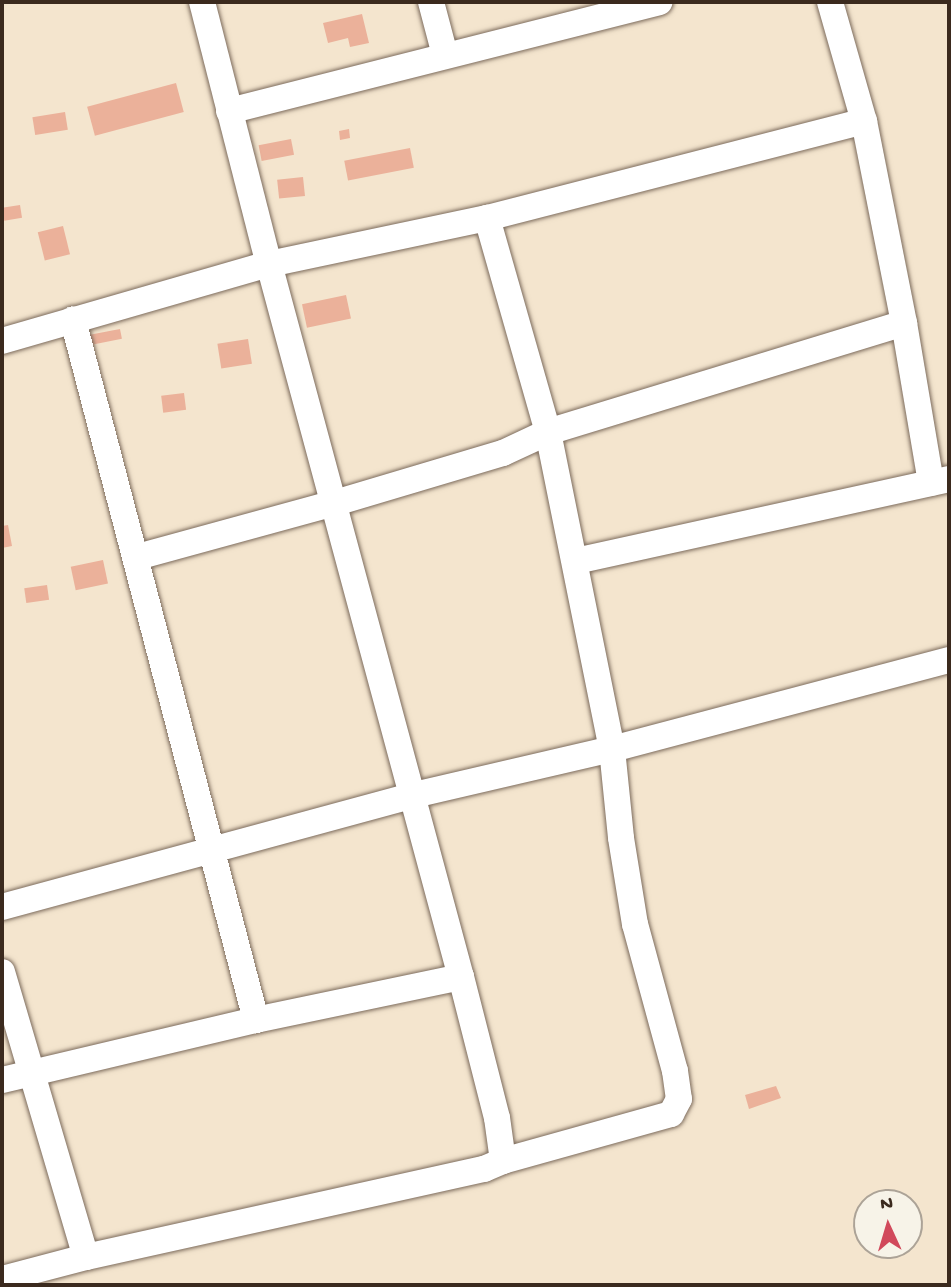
<!DOCTYPE html>
<html>
<head>
<meta charset="utf-8">
<style>
  body { margin:0 }
  #map { position:relative; width:951px; height:1287px; overflow:hidden; background:#f4e5ce; font-family:"Gochi Hand",sans-serif }
  div>[style] { position:absolute }
  [style*='--x'] { left:calc(var(--x)*1px); top:calc(var(--y)*1px); width:calc(var(--w)*1px); rotate:calc(var(--a)*1deg) }
  .building>* { inset:0; background:#ebb19a; transform-origin:0 0 }
  .roads { filter:drop-shadow(0 0 2px #7c6b5c) drop-shadow(0 0 2px #7c6b5c) }
  .minor>* { height:26px; margin:-13px; padding:0 13px; transform-origin:13px; border-radius:13px; background:#fff }
  span { translate:-50% -50%; white-space:nowrap; text-align:center; line-height:1.15; -webkit-text-stroke:5px #f7f3e8; paint-order:stroke }
  .frame { position:absolute; inset:0; border:4px solid #3b2a1e; pointer-events:none }
  .north { position:absolute; left:853px; top:1189px; width:70px; height:70px; box-sizing:border-box; background:#f7f3e8; border:2px solid #aca397; border-radius:50%; rotate:356deg; font-size:19px; font-weight:700; line-height:28px; text-align:center; color:#3b2a1e }
  .north::after { content:''; display:block; margin:auto; width:24px; height:32px; background:#d1495b; clip-path:polygon(50% 0,100% 100%,50% 72%,0 100%) }
</style>
</head>
<body>
<div id="map">
  <div class="building">
    <div style="clip-path:polygon(362px 14px,369px 43px,350px 47px,348px 38px,328px 43px,323px 23px)"></div>
    <div style="left:176px;top:83px;width:30px;height:92px;rotate:75deg"></div>
    <div style="left:65px;top:112px;width:18px;height:33px;rotate:81deg"></div>
    <div style="clip-path:polygon(349px 129px,350px 138px,340px 140px,339px 131px)"></div>
    <div style="left:291px;top:139px;width:16px;height:33px;rotate:79deg"></div>
    <div style="left:410px;top:148px;width:20px;height:67px;rotate:79deg"></div>
    <div style="left:303px;top:177px;width:19px;height:26px;rotate:84deg"></div>
    <div style="left:20px;top:205px;width:13px;height:18px;rotate:81deg"></div>
    <div style="left:63px;top:226px;width:29px;height:26px;rotate:76deg"></div>
    <div style="left:346px;top:295px;width:24px;height:45px;rotate:78deg"></div>
    <div style="left:120px;top:329px;width:10px;height:32px;rotate:79deg"></div>
    <div style="left:248px;top:339px;width:25px;height:31px;rotate:81deg"></div>
    <div style="left:184px;top:393px;width:17px;height:23px;rotate:83deg"></div>
    <div style="clip-path:polygon(8px 525px,12px 546px,2px 548px,2px 526px)"></div>
    <div style="left:103px;top:560px;width:24px;height:33px;rotate:78deg"></div>
    <div style="left:47px;top:585px;width:15px;height:23px;rotate:82deg"></div>
    <div style="clip-path:polygon(776px 1086px,781px 1098px,749px 1109px,745px 1095px)"></div>
  </div>
  <div class="roads">
    <div class="minor">
      <div style="--x:202;--y:2;--w:270;--a:75.7"></div>
      <div style="--x:269;--y:264;--w:738;--a:74.93"></div>
      <div style="--x:461;--y:977;--w:209;--a:168.2"></div>
      <div style="--x:431;--y:2;--w:55;--a:75.2"></div>
      <div style="--x:830;--y:2;--w:124;--a:74.1"></div>
      <div style="--x:864;--y:121;--w:206;--a:78.8"></div>
      <div style="--x:904;--y:323;--w:162;--a:80.4"></div>
      <div style="--x:229;--y:111;--w:444;--a:-14.2"></div>
      <div style="--x:487;--y:218;--w:223;--a:74.1"></div>
      <div style="--x:548;--y:432;--w:323;--a:78.6"></div>
      <div style="--x:612;--y:749;--w:89;--a:84.2"></div>
      <div style="--x:621;--y:838;--w:87;--a:80.8"></div>
      <div style="--x:635;--y:924;--w:152;--a:74.8"></div>
      <div style="--x:675;--y:1071;--w:28;--a:82"></div>
      <div style="--x:679;--y:1099;--w:17;--a:118"></div>
      <div style="--x:671;--y:1114;--w:174;--a:164.4"></div>
      <div style="--x:2;--y:341;--w:278;--a:-16.1"></div>
      <div style="--x:269;--y:264;--w:223;--a:-11.9"></div>
      <div style="--x:487;--y:218;--w:389;--a:-14.4"></div>
      <div style="--x:137;--y:557;--w:205;--a:-15.3"></div>
      <div style="--x:335;--y:503;--w:175;--a:-16.6"></div>
      <div style="--x:503;--y:453;--w:50;--a:-25"></div>
      <div style="--x:548;--y:432;--w:372;--a:-17"></div>
      <div style="--x:576;--y:561;--w:382;--a:-12.4"></div>
      <div style="--x:2;--y:907;--w:423;--a:-15.2"></div>
      <div style="--x:410;--y:796;--w:207;--a:-13.1"></div>
      <div style="--x:612;--y:749;--w:349;--a:-14.8"></div>
      <div style="--x:2;--y:972;--w:297;--a:73.6"></div>
      <div style="--x:2;--y:1080;--w:261;--a:-13.3"></div>
      <div style="--x:256;--y:1020;--w:724;--a:-104.65"></div>
      <div style="--x:2;--y:1279;--w:87;--a:-14.7"></div>
      <div style="--x:86;--y:1257;--w:408;--a:-12.5"></div>
      <div style="--x:484;--y:1169;--w:21;--a:-23"></div>
      <div style="--x:503;--y:1161;--w:43;--a:-97.9"></div>
      <div style="--x:497;--y:1118;--w:146;--a:-104.3"></div>
    </div>
  </div>
  <div class="frame"></div>
  <div class="north">N</div>
</div>
</body>
</html>
